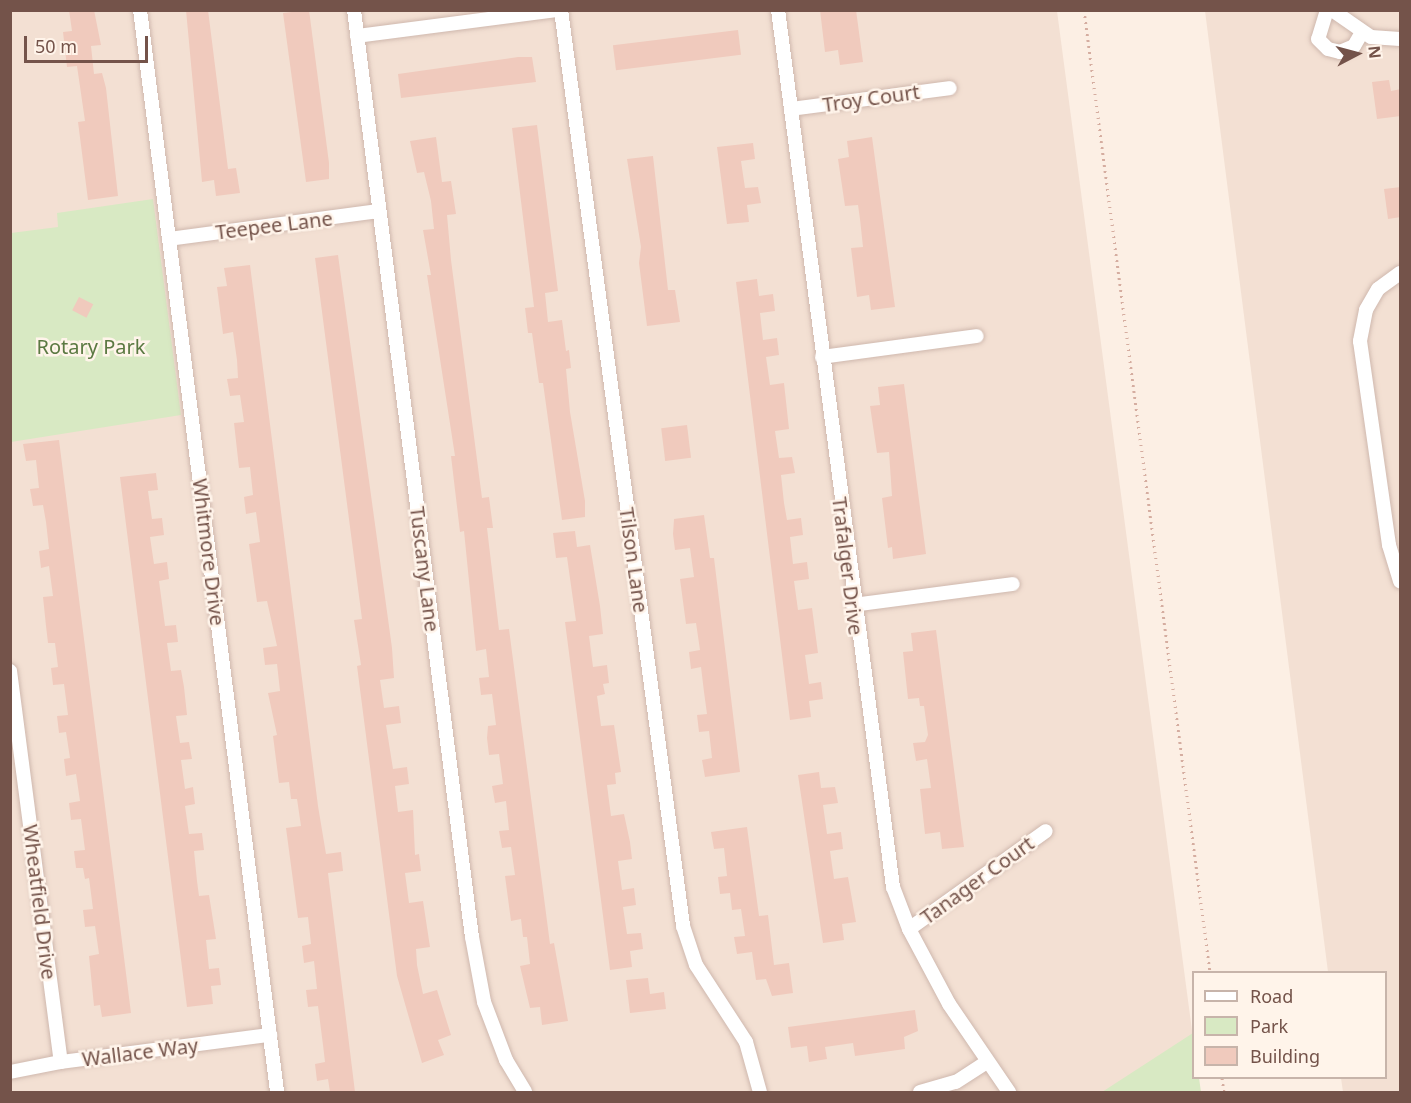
<!DOCTYPE html>
<html>
<head>
<meta charset="utf-8">
<style>
  body { margin:0 }
  #map { position:relative; width:1411px; height:1103px; overflow:hidden; background:#fcefe4; font-family:"Noto Sans",sans-serif }
  div>[style] { position:absolute }
  [style*='--x'] { left:calc(var(--x)*1px); top:calc(var(--y)*1px); width:calc(var(--w)*1px); rotate:calc(var(--a)*1deg) }
  .residential>* { inset:0; background:#f3e0d3 }
  .green>* { inset:0; background:#d8e9c3 }
  .building>* { inset:0; background:#f0cabd; transform-origin:0 0 }
  .path>* { height:3px; margin-top:-1.5px; transform-origin:0; background:repeating-linear-gradient(90deg,#d5ada0 0 1.5px,transparent 0 6px) }
  .roads { filter:drop-shadow(0 0 2px #cfb8ae) drop-shadow(0 0 2px #cfb8ae) }
  .minor>* { height:14px; margin:-7px; padding:0 7px; transform-origin:7px; border-radius:7px; background:#fff }
  span { translate:-50% -50%; white-space:nowrap; text-align:center; line-height:1.15; -webkit-text-stroke:5px #fff4ea; paint-order:stroke }
  .street-label { font-size:20px; color:#74534a }
  .park-label { font-size:20px; color:#5b7942 }
  .frame { position:absolute; inset:0; border:12px solid #74534a; pointer-events:none }
  .legend { position:absolute; left:1192px; top:971px; width:195px; height:108px; box-sizing:border-box; background:#fff4ea; border:2px solid #c7b4aa; margin:0; padding:8px 10px; list-style:none; font-size:18px; color:#74534a }
  .legend li { display:flex; align-items:center; gap:12px; height:30px }
  .legend b { width:30px; border:2px solid #c7b4aa }
  .north { position:absolute; left:1327px; top:24px; width:60px; height:60px; -webkit-text-stroke:4px #fff4ea; paint-order:stroke; rotate:84deg; font-size:16px; font-weight:700; line-height:24px; text-align:center; color:#74534a }
  .north::after { content:''; display:block; margin:auto; width:21px; height:27px; background:#74534a; clip-path:polygon(50% 0,100% 100%,50% 72%,0 100%) }
  .scale { position:absolute; left:24px; top:36px; width:124px; height:27px; box-sizing:border-box; border:3px solid #74534a; border-top:0; padding-left:8px; font-size:18px; line-height:21px; white-space:nowrap; color:#74534a; -webkit-text-stroke:4px #fff4ea; paint-order:stroke }
</style>
</head>
<body>
<div id="map">
  <div class="residential">
    <div style="clip-path:polygon(10px 11px,1057px 11px,1193px 1038px,1194px 1078px,1201px 1092px,11px 1092px)"></div>
    <div style="clip-path:polygon(1205px 11px,1400px 11px,1400px 1092px,1343px 1092px,1341px 1078px,1386px 1078px,1386px 972px,1328px 972px)"></div>
  </div>
  <div class="green">
    <div style="clip-path:polygon(153px 199px,181px 415px,11px 442px,11px 233px,58px 227px,57px 213px)"></div>
    <div style="clip-path:polygon(1193px 1033px,1194px 1078px,1199px 1078px,1201px 1092px,1102px 1092px)"></div>
  </div>
  <div class="building">
    <div style="clip-path:polygon(69px 10px,94px 10px,101px 45px,91px 46px,94px 74px,102px 73px,106px 88px,118px 196px,88px 200px,78px 122px,85px 121px,77px 66px,67px 67px,63px 32px,72px 31px)"></div>
    <div style="clip-path:polygon(186px 10px,208px 10px,228px 169px,236px 168px,240px 193px,216px 196px,214px 180px,202px 182px)"></div>
    <div style="clip-path:polygon(309px 10px,329px 163px,329px 179px,306px 182px,283px 13px)"></div>
    <div style="clip-path:polygon(820px 10px,856px 10px,863px 62px,840px 65px,838px 50px,825px 52px)"></div>
    <div style="left:738px;top:30px;width:25px;height:126px;rotate:83deg"></div>
    <div style="clip-path:polygon(518px 57px,532px 57px,536px 82px,401px 98px,398px 74px)"></div>
    <div style="clip-path:polygon(1389px 80px,1391px 91px,1401px 89px,1401px 116px,1377px 119px,1372px 82px)"></div>
    <div style="clip-path:polygon(537px 125px,558px 291px,545px 293px,548px 322px,562px 320px,566px 351px,569px 350px,571px 368px,566px 369px,570px 412px,585px 501px,585px 517px,562px 520px,543px 383px,539px 383px,532px 333px,528px 333px,525px 308px,534px 307px,512px 128px)"></div>
    <div style="clip-path:polygon(436px 137px,442px 182px,451px 181px,456px 214px,447px 215px,451px 260px,482px 498px,489px 497px,493px 528px,487px 528px,499px 630px,509px 629px,550px 944px,554px 943px,568px 1021px,542px 1025px,540px 1007px,530px 1008px,520px 966px,530px 964px,527px 937px,523px 937px,521px 919px,511px 921px,505px 876px,515px 875px,511px 847px,502px 848px,499px 831px,509px 830px,506px 801px,495px 803px,492px 786px,503px 784px,499px 754px,489px 755px,487px 738px,488px 726px,496px 725px,492px 694px,481px 695px,479px 678px,489px 677px,486px 649px,476px 651px,464px 531px,460px 532px,451px 456px,455px 456px,427px 275px,431px 275px,423px 230px,434px 229px,431px 201px,424px 172px,417px 173px,410px 141px)"></div>
    <div style="clip-path:polygon(872px 137px,895px 307px,871px 310px,869px 295px,857px 297px,851px 248px,863px 247px,860px 219px,858px 205px,845px 206px,838px 159px,849px 157px,847px 141px)"></div>
    <div style="clip-path:polygon(753px 143px,755px 159px,741px 161px,745px 188px,758px 187px,761px 203px,747px 205px,749px 222px,727px 224px,717px 147px)"></div>
    <div style="clip-path:polygon(653px 156px,668px 290px,675px 290px,680px 322px,647px 326px,639px 263px,641px 247px,627px 159px)"></div>
    <div style="clip-path:polygon(1401px 187px,1401px 217px,1388px 219px,1384px 189px)"></div>
    <div style="clip-path:polygon(338px 255px,392px 648px,394px 678px,380px 680px,384px 708px,399px 706px,401px 723px,386px 725px,393px 769px,407px 767px,409px 784px,395px 786px,398px 812px,413px 810px,415px 855px,419px 854px,421px 871px,405px 873px,409px 903px,423px 901px,430px 947px,416px 949px,417px 965px,423px 994px,437px 990px,451px 1035px,438px 1040px,444px 1055px,422px 1063px,397px 976px,357px 666px,361px 665px,354px 620px,362px 619px,315px 258px)"></div>
    <div style="clip-path:polygon(250px 265px,318px 806px,326px 854px,341px 852px,343px 871px,328px 873px,355px 1092px,330px 1092px,328px 1079px,317px 1081px,315px 1064px,325px 1062px,323px 1045px,318px 1006px,308px 1007px,306px 990px,317px 989px,314px 961px,304px 963px,302px 946px,311px 944px,308px 917px,298px 918px,286px 828px,301px 826px,297px 799px,291px 799px,289px 782px,279px 783px,273px 736px,277px 735px,268px 693px,280px 691px,277px 664px,265px 665px,263px 648px,277px 646px,267px 601px,257px 602px,249px 544px,260px 542px,256px 512px,246px 514px,244px 497px,253px 495px,250px 467px,239px 468px,234px 423px,244px 422px,240px 395px,230px 396px,227px 379px,238px 378px,237px 360px,233px 332px,223px 334px,217px 287px,227px 286px,224px 268px)"></div>
    <div style="clip-path:polygon(757px 279px,759px 296px,773px 294px,775px 311px,760px 313px,763px 340px,777px 338px,779px 355px,766px 357px,770px 385px,784px 383px,789px 429px,775px 431px,779px 458px,792px 457px,795px 473px,781px 475px,784px 503px,787px 520px,801px 518px,803px 535px,790px 537px,793px 564px,807px 562px,809px 579px,794px 581px,798px 610px,812px 608px,818px 653px,805px 655px,809px 684px,821px 682px,823px 699px,809px 701px,811px 717px,790px 720px,736px 282px)"></div>
    <div style="left:79px;top:297px;width:16px;height:15px;rotate:27deg"></div>
    <div style="clip-path:polygon(904px 384px,926px 554px,893px 559px,892px 547px,888px 548px,882px 498px,892px 496px,889px 452px,877px 453px,870px 406px,880px 405px,878px 387px)"></div>
    <div style="left:687px;top:425px;width:33px;height:26px;rotate:83deg"></div>
    <div style="clip-path:polygon(59px 440px,131px 1013px,102px 1017px,100px 1005px,94px 1006px,89px 956px,99px 954px,95px 926px,85px 927px,83px 910px,93px 909px,89px 878px,85px 879px,83px 868px,76px 868px,74px 851px,85px 850px,81px 819px,71px 820px,69px 803px,80px 801px,76px 774px,66px 776px,64px 759px,70px 758px,66px 732px,59px 733px,57px 716px,68px 715px,64px 684px,53px 685px,51px 668px,58px 667px,55px 643px,48px 643px,46px 626px,43px 597px,53px 596px,49px 566px,41px 568px,39px 551px,49px 549px,46px 522px,43px 505px,33px 506px,30px 489px,39px 488px,36px 460px,26px 461px,23px 444px)"></div>
    <div style="clip-path:polygon(156px 473px,158px 490px,148px 491px,152px 519px,162px 518px,164px 535px,150px 537px,154px 564px,167px 562px,169px 579px,159px 581px,165px 626px,176px 625px,178px 642px,167px 643px,171px 671px,181px 670px,184px 687px,187px 715px,176px 716px,180px 743px,189px 742px,192px 759px,181px 760px,185px 789px,193px 787px,195px 804px,185px 806px,189px 834px,202px 833px,204px 850px,194px 851px,197px 881px,199px 896px,209px 895px,216px 939px,206px 940px,209px 969px,219px 968px,221px 985px,211px 986px,213px 1004px,187px 1007px,120px 477px)"></div>
    <div style="clip-path:polygon(704px 515px,710px 558px,714px 558px,740px 772px,705px 777px,702px 760px,712px 758px,709px 731px,699px 732px,697px 715px,707px 714px,704px 692px,701px 667px,691px 669px,689px 652px,700px 650px,696px 623px,686px 624px,680px 579px,694px 577px,690px 548px,675px 550px,673px 534px,674px 519px)"></div>
    <div style="clip-path:polygon(575px 531px,577px 547px,590px 545px,600px 606px,603px 634px,589px 636px,593px 667px,607px 665px,609px 683px,603px 684px,605px 694px,597px 696px,601px 726px,614px 725px,621px 772px,615px 773px,616px 784px,607px 785px,611px 816px,624px 814px,630px 842px,632px 859px,618px 861px,622px 890px,634px 888px,636px 905px,623px 907px,627px 934px,641px 933px,643px 949px,630px 951px,632px 967px,610px 970px,565px 622px,576px 621px,567px 557px,556px 558px,553px 533px)"></div>
    <div style="clip-path:polygon(936px 630px,964px 847px,942px 849px,940px 832px,925px 834px,920px 789px,931px 788px,927px 759px,916px 761px,913px 743px,925px 742px,928px 735px,924px 706px,920px 706px,919px 698px,908px 699px,903px 652px,913px 651px,911px 633px)"></div>
    <div style="clip-path:polygon(819px 772px,821px 788px,835px 787px,838px 803px,823px 805px,827px 834px,841px 832px,843px 849px,830px 851px,834px 879px,848px 877px,856px 922px,842px 924px,844px 940px,823px 943px,798px 775px)"></div>
    <div style="clip-path:polygon(747px 827px,759px 916px,768px 915px,774px 965px,789px 963px,793px 993px,772px 996px,766px 979px,756px 980px,752px 952px,737px 954px,734px 937px,745px 936px,741px 909px,732px 910px,730px 893px,720px 894px,718px 877px,727px 876px,724px 848px,714px 849px,711px 832px)"></div>
    <div style="clip-path:polygon(648px 978px,650px 994px,664px 992px,666px 1009px,630px 1013px,626px 980px)"></div>
    <div style="clip-path:polygon(915px 1010px,918px 1031px,904px 1037px,905px 1049px,855px 1056px,853px 1043px,825px 1047px,827px 1059px,809px 1062px,807px 1046px,791px 1048px,788px 1027px)"></div>
  </div>
  <div class="path">
    <div style="--x:1084;--y:10;--w:970;--a:82.54"></div>
    <div style="--x:1222;--y:1078;--w:14;--a:82"></div>
  </div>
  <div class="roads">
    <div class="minor">
      <div style="--x:140;--y:10;--w:1091;--a:82.78"></div>
      <div style="--x:354;--y:10;--w:934;--a:82.75"></div>
      <div style="--x:472;--y:937;--w:66;--a:79.5"></div>
      <div style="--x:484;--y:1002;--w:62;--a:69.2"></div>
      <div style="--x:506;--y:1060;--w:37;--a:59"></div>
      <div style="--x:561;--y:10;--w:924;--a:82.41"></div>
      <div style="--x:683;--y:926;--w:41;--a:71.6"></div>
      <div style="--x:696;--y:965;--w:92;--a:57"></div>
      <div style="--x:746;--y:1042;--w:52;--a:74.4"></div>
      <div style="--x:778;--y:10;--w:885;--a:82.53"></div>
      <div style="--x:893;--y:887;--w:45;--a:69.1"></div>
      <div style="--x:909;--y:929;--w:85;--a:61.9"></div>
      <div style="--x:949;--y:1004;--w:107;--a:55.7"></div>
      <div style="--x:1327;--y:10;--w:30;--a:107"></div>
      <div style="--x:1318;--y:39;--w:14;--a:45"></div>
      <div style="--x:1328;--y:49;--w:12;--a:14"></div>
      <div style="--x:1340;--y:52;--w:15;--a:-23"></div>
      <div style="--x:1354;--y:46;--w:16;--a:-60"></div>
      <div style="--x:1332;--y:10;--w:47;--a:34.7"></div>
      <div style="--x:1371;--y:37;--w:29;--a:4"></div>
      <div style="--x:357;--y:36;--w:202;--a:-7.4"></div>
      <div style="--x:791;--y:109;--w:160;--a:-7.5"></div>
      <div style="--x:169;--y:239;--w:212;--a:-7.6"></div>
      <div style="--x:1400;--y:273;--w:27;--a:144"></div>
      <div style="--x:1378;--y:289;--w:24;--a:120"></div>
      <div style="--x:1366;--y:310;--w:32;--a:101"></div>
      <div style="--x:1360;--y:341;--w:206;--a:81.9"></div>
      <div style="--x:1389;--y:545;--w:38;--a:73"></div>
      <div style="--x:822;--y:357;--w:156;--a:-7.7"></div>
      <div style="--x:853;--y:605;--w:161;--a:-7.5"></div>
      <div style="--x:10;--y:671;--w:394;--a:82.6"></div>
      <div style="--x:909;--y:929;--w:168;--a:-35.6"></div>
      <div style="--x:10;--y:1072;--w:52;--a:-11.1"></div>
      <div style="--x:61;--y:1062;--w:211;--a:-7.4"></div>
      <div style="--x:920;--y:1092;--w:37;--a:-16"></div>
      <div style="--x:956;--y:1082;--w:37;--a:-33"></div>
    </div>
  </div>
  <div class="street-label">
    <span style="left:871px;top:98px;rotate:-8deg">Troy Court</span>
    <span style="left:274px;top:225px;rotate:-7deg">Teepee Lane</span>
    <span style="left:209px;top:552px;rotate:83deg">Whitmore Drive</span>
    <span style="left:634px;top:560px;rotate:82deg">Tilson Lane</span>
    <span style="left:848px;top:566px;rotate:83deg">Trafalger Drive</span>
    <span style="left:425px;top:569px;rotate:83deg">Tuscany Lane</span>
    <span style="left:977px;top:880px;rotate:-36deg">Tanager Court</span>
    <span style="left:40px;top:902px;rotate:83deg">Wheatfield Drive</span>
    <span style="left:140px;top:1052px;rotate:-7deg">Wallace Way</span>
  </div>
  <div class="park-label">
    <span style="left:91px;top:346px">Rotary Park</span>
  </div>
  <div class="frame"></div>
  <ul class="legend">
  <li><b style="height:8px;background:#fff"></b>Road</li>
  <li><b style="height:16px;background:#d8e9c3"></b>Park</li>
  <li><b style="height:16px;background:#f0cabd"></b>Building</li>
  </ul>
  <div class="north">N</div>
  <div class="scale">50 m</div>
</div>
</body>
</html>
